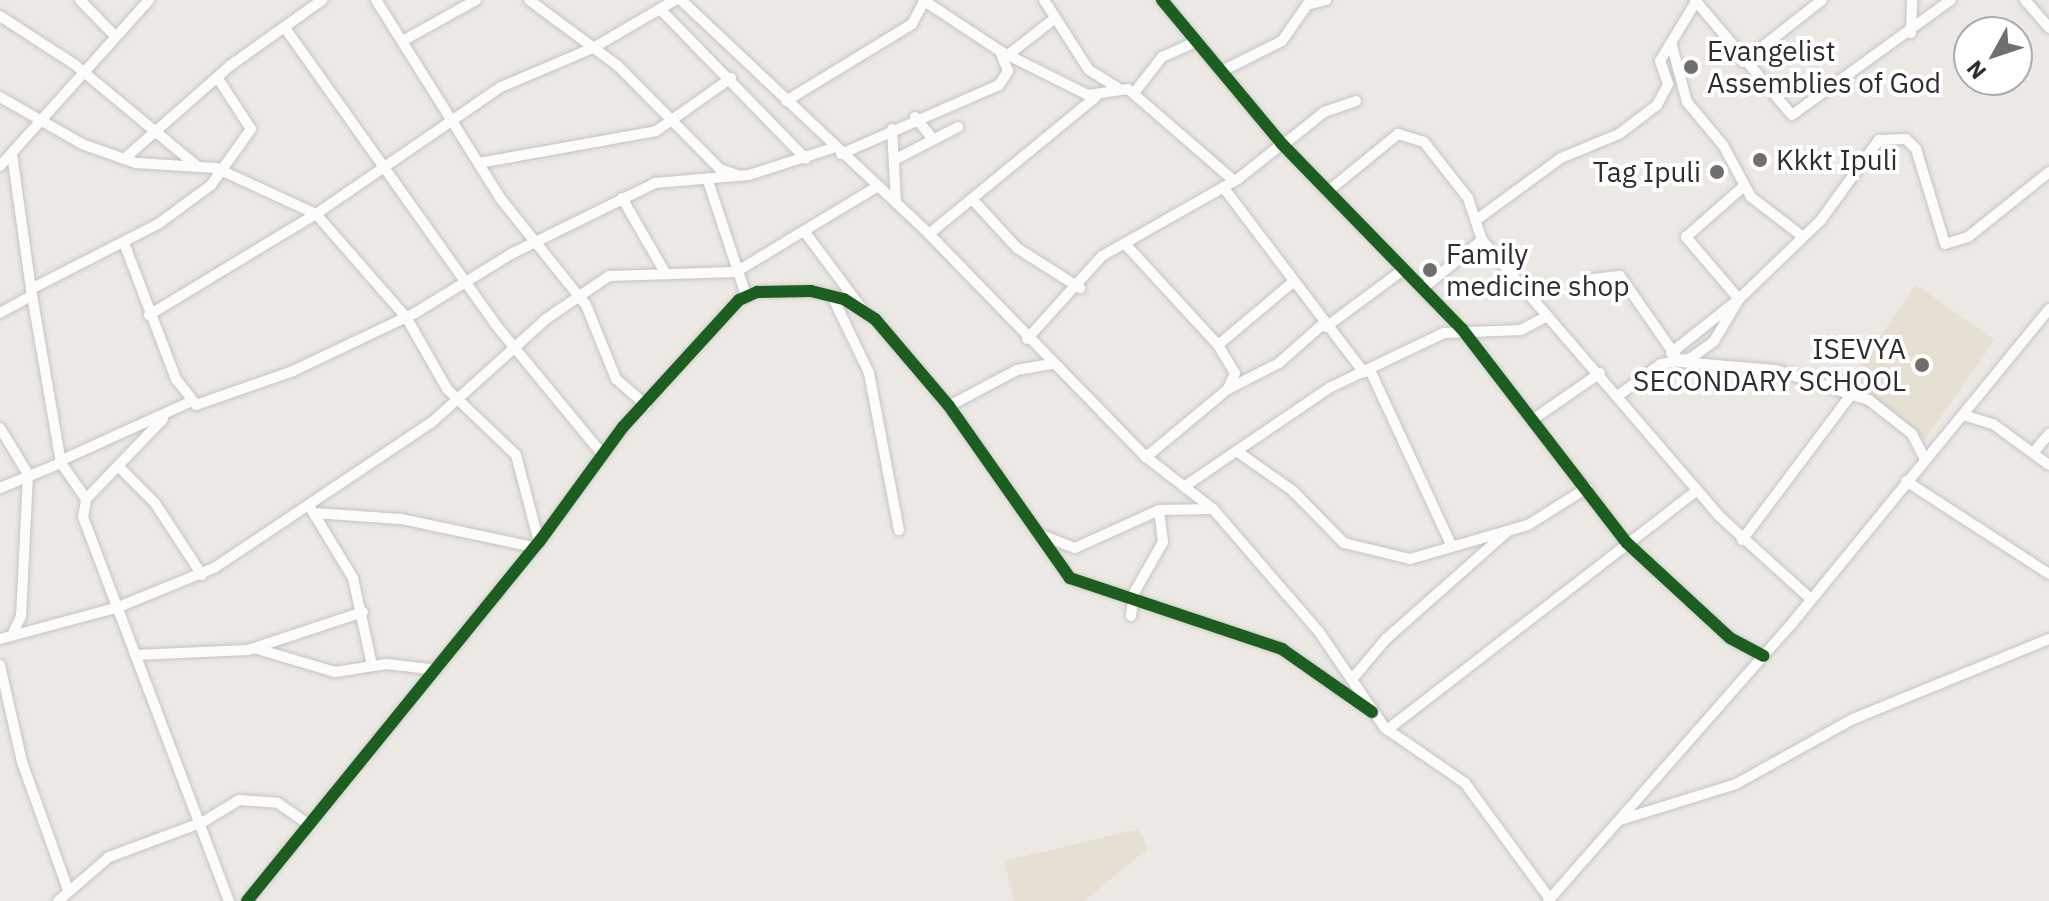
<!DOCTYPE html>
<html>
<head>
<meta charset="utf-8">
<style>
  body { margin:0 }
  #map { position:relative; width:2049px; height:901px; overflow:hidden; background:#ece8e4; font-family:"IBM Plex Sans",sans-serif }
  div>[style] { position:absolute }
  [style*='--x'] { left:calc(var(--x)*1px); top:calc(var(--y)*1px); width:calc(var(--w)*1px); rotate:calc(var(--a)*1deg) }
  .education>* { inset:0; background:#e6e0d3; transform-origin:0 0 }
  .roads { filter:drop-shadow(0 0 2px #c5c4c5) drop-shadow(0 0 2px #c5c4c5) }
  .minor>* { height:10px; margin:-5px; padding:0 5px; transform-origin:5px; border-radius:5px; background:#fcfcfb }
  .cycleway>* { height:12px; margin:-6px; padding:0 6px; transform-origin:6px; border-radius:6px; background:#1b5e20 }
  .dots>* { width:22px; height:22px; translate:-50% -50%; box-sizing:border-box; border:4px solid #fff; border-radius:50% }
  span { translate:-50% -50%; white-space:nowrap; text-align:center; line-height:1.15; -webkit-text-stroke:8px #fff; paint-order:stroke }
  .poi-label { font-size:28px; color:#2e2e2e }
  .left { translate:0 -50%; text-align:left }
  .right { translate:-100% -50%; text-align:right }
  .north { position:absolute; left:1953px; top:16px; width:80px; height:80px; box-sizing:border-box; background:#fff; border:2px solid #ababab; border-radius:50%; rotate:230deg; font-size:22px; font-weight:700; line-height:32px; text-align:center; color:#2e2e2e }
  .north::after { content:''; display:block; margin:auto; width:28px; height:36px; background:#706f6e; clip-path:polygon(50% 0,100% 100%,50% 72%,0 100%) }
</style>
</head>
<body>
<div id="map">
  <div class="education">
    <div style="left:1916px;top:285px;width:96px;height:123px;rotate:35deg"></div>
    <div style="clip-path:polygon(1139px 829px,1147px 849px,1084px 901px,1014px 901px,1004px 861px)"></div>
  </div>
  <div class="roads">
    <div class="minor">
      <div style="--x:80;--y:0;--w:46;--a:45.9"></div>
      <div style="--x:376;--y:0;--w:234;--a:57.9"></div>
      <div style="--x:500;--y:198;--w:137;--a:51.2"></div>
      <div style="--x:586;--y:305;--w:80;--a:67.9"></div>
      <div style="--x:616;--y:379;--w:40;--a:41"></div>
      <div style="--x:529;--y:0;--w:109;--a:36.5"></div>
      <div style="--x:617;--y:65;--w:146;--a:45.3"></div>
      <div style="--x:720;--y:169;--w:18;--a:19"></div>
      <div style="--x:681;--y:0;--w:341;--a:43.3"></div>
      <div style="--x:929;--y:234;--w:311;--a:45.8"></div>
      <div style="--x:1146;--y:457;--w:85;--a:37.8"></div>
      <div style="--x:1213;--y:509;--w:162;--a:49.2"></div>
      <div style="--x:1319;--y:632;--w:116;--a:55.5"></div>
      <div style="--x:1385;--y:728;--w:97;--a:34.5"></div>
      <div style="--x:1465;--y:783;--w:144;--a:53.8"></div>
      <div style="--x:923;--y:0;--w:92;--a:33.5"></div>
      <div style="--x:1000;--y:51;--w:98;--a:26.6"></div>
      <div style="--x:1088;--y:95;--w:40;--a:-8.5"></div>
      <div style="--x:1128;--y:89;--w:139;--a:40.9"></div>
      <div style="--x:1044;--y:0;--w:83;--a:57.3"></div>
      <div style="--x:1089;--y:70;--w:36;--a:32"></div>
      <div style="--x:1162;--y:0;--w:187;--a:50.2"></div>
      <div style="--x:1282;--y:144;--w:258;--a:45.8"></div>
      <div style="--x:1462;--y:329;--w:270;--a:52.4"></div>
      <div style="--x:1627;--y:543;--w:140;--a:42.7"></div>
      <div style="--x:1730;--y:638;--w:38;--a:28"></div>
      <div style="--x:1695;--y:0;--w:150;--a:49.9"></div>
      <div style="--x:1792;--y:115;--w:196;--a:-35.9"></div>
      <div style="--x:2025;--y:0;--w:37;--a:49"></div>
      <div style="--x:660;--y:9;--w:209;--a:45.8"></div>
      <div style="--x:0;--y:16;--w:88;--a:33"></div>
      <div style="--x:74;--y:64;--w:160;--a:39.7"></div>
      <div style="--x:285;--y:28;--w:363;--a:54.6"></div>
      <div style="--x:495;--y:324;--w:170;--a:50.5"></div>
      <div style="--x:1911;--y:33;--w:33;--a:-88"></div>
      <div style="--x:406;--y:39;--w:80;--a:-29.1"></div>
      <div style="--x:1672;--y:46;--w:58;--a:75"></div>
      <div style="--x:1687;--y:102;--w:56;--a:50.1"></div>
      <div style="--x:1723;--y:145;--w:59;--a:61.7"></div>
      <div style="--x:1751;--y:197;--w:64;--a:37.4"></div>
      <div style="--x:1008;--y:55;--w:58;--a:-38"></div>
      <div style="--x:1743;--y:62;--w:100;--a:-38.1"></div>
      <div style="--x:1222;--y:71;--w:67;--a:-26.6"></div>
      <div style="--x:1282;--y:41;--w:44;--a:-55.2"></div>
      <div style="--x:1307;--y:5;--w:20;--a:-15"></div>
      <div style="--x:1134;--y:93;--w:46;--a:-52.1"></div>
      <div style="--x:1162;--y:57;--w:39;--a:-24"></div>
      <div style="--x:0;--y:97;--w:95;--a:29.8"></div>
      <div style="--x:82;--y:144;--w:57;--a:19.4"></div>
      <div style="--x:136;--y:163;--w:80;--a:3.6"></div>
      <div style="--x:216;--y:168;--w:110;--a:24.7"></div>
      <div style="--x:316;--y:214;--w:224;--a:-34.5"></div>
      <div style="--x:501;--y:87;--w:100;--a:-23"></div>
      <div style="--x:593;--y:48;--w:95;--a:-30.3"></div>
      <div style="--x:786;--y:101;--w:148;--a:-31.4"></div>
      <div style="--x:912;--y:24;--w:26;--a:-62"></div>
      <div style="--x:915;--y:117;--w:28;--a:51"></div>
      <div style="--x:892;--y:129;--w:74;--a:86.9"></div>
      <div style="--x:1283;--y:145;--w:53;--a:-38.8"></div>
      <div style="--x:1324;--y:112;--w:34;--a:-19"></div>
      <div style="--x:12;--y:154;--w:136;--a:82"></div>
      <div style="--x:841;--y:154;--w:172;--a:-23.6"></div>
      <div style="--x:999;--y:85;--w:17;--a:-57"></div>
      <div style="--x:1008;--y:71;--w:22;--a:-112"></div>
      <div style="--x:124;--y:159;--w:142;--a:-41.3"></div>
      <div style="--x:231;--y:65;--w:112;--a:-35.5"></div>
      <div style="--x:896;--y:159;--w:70;--a:-27.3"></div>
      <div style="--x:479;--y:163;--w:180;--a:-10.2"></div>
      <div style="--x:656;--y:131;--w:92;--a:-35.2"></div>
      <div style="--x:0;--y:166;--w:223;--a:-48.1"></div>
      <div style="--x:708;--y:181;--w:120;--a:71.6"></div>
      <div style="--x:1223;--y:187;--w:233;--a:52.8"></div>
      <div style="--x:1327;--y:192;--w:92;--a:-39.2"></div>
      <div style="--x:1398;--y:134;--w:27;--a:17"></div>
      <div style="--x:1424;--y:142;--w:71;--a:51.8"></div>
      <div style="--x:1468;--y:198;--w:44;--a:71.6"></div>
      <div style="--x:1482;--y:240;--w:364;--a:49.3"></div>
      <div style="--x:1719;--y:516;--w:124;--a:42.1"></div>
      <div style="--x:622;--y:198;--w:88;--a:59.9"></div>
      <div style="--x:973;--y:200;--w:65;--a:47.5"></div>
      <div style="--x:1017;--y:248;--w:75;--a:32.4"></div>
      <div style="--x:1479;--y:218;--w:102;--a:-36.2"></div>
      <div style="--x:1561;--y:158;--w:63;--a:-22.5"></div>
      <div style="--x:1619;--y:134;--w:48;--a:-37.3"></div>
      <div style="--x:1657;--y:105;--w:24;--a:-62"></div>
      <div style="--x:1668;--y:84;--w:24;--a:-109"></div>
      <div style="--x:1660;--y:61;--w:71;--a:-58.8"></div>
      <div style="--x:804;--y:231;--w:94;--a:53.3"></div>
      <div style="--x:929;--y:234;--w:216;--a:-39.4"></div>
      <div style="--x:124;--y:243;--w:146;--a:69.1"></div>
      <div style="--x:176;--y:379;--w:33;--a:52"></div>
      <div style="--x:196;--y:405;--w:103;--a:-19.3"></div>
      <div style="--x:293;--y:371;--w:135;--a:-25.4"></div>
      <div style="--x:415;--y:313;--w:115;--a:-31.5"></div>
      <div style="--x:513;--y:253;--w:158;--a:-26.2"></div>
      <div style="--x:655;--y:183;--w:94;--a:-4.9"></div>
      <div style="--x:749;--y:175;--w:88;--a:-17.8"></div>
      <div style="--x:1127;--y:246;--w:134;--a:47.4"></div>
      <div style="--x:1218;--y:345;--w:33;--a:59"></div>
      <div style="--x:1235;--y:373;--w:17;--a:114"></div>
      <div style="--x:1228;--y:389;--w:107;--a:140.3"></div>
      <div style="--x:1592;--y:279;--w:28;--a:-6"></div>
      <div style="--x:1620;--y:276;--w:105;--a:55.1"></div>
      <div style="--x:1680;--y:362;--w:96;--a:4.8"></div>
      <div style="--x:1776;--y:370;--w:98;--a:17.9"></div>
      <div style="--x:1869;--y:400;--w:55;--a:38.3"></div>
      <div style="--x:1912;--y:434;--w:27;--a:63"></div>
      <div style="--x:1423;--y:288;--w:76;--a:-39.1"></div>
      <div style="--x:832;--y:296;--w:85;--a:64.3"></div>
      <div style="--x:869;--y:373;--w:160;--a:79.2"></div>
      <div style="--x:0;--y:313;--w:35;--a:-29"></div>
      <div style="--x:149;--y:315;--w:195;--a:-31.2"></div>
      <div style="--x:316;--y:214;--w:137;--a:48.9"></div>
      <div style="--x:406;--y:317;--w:83;--a:60.3"></div>
      <div style="--x:447;--y:389;--w:95;--a:43.7"></div>
      <div style="--x:516;--y:455;--w:90;--a:75.2"></div>
      <div style="--x:1326;--y:327;--w:97;--a:-36.6"></div>
      <div style="--x:1027;--y:339;--w:112;--a:-47.9"></div>
      <div style="--x:1102;--y:256;--w:156;--a:-29.5"></div>
      <div style="--x:1238;--y:179;--w:56;--a:-38.5"></div>
      <div style="--x:1218;--y:345;--w:98;--a:-40"></div>
      <div style="--x:1671;--y:353;--w:87;--a:-38.5"></div>
      <div style="--x:1739;--y:299;--w:82;--a:-130.5"></div>
      <div style="--x:1686;--y:237;--w:77;--a:-41.3"></div>
      <div style="--x:1370;--y:370;--w:190;--a:65.1"></div>
      <div style="--x:1228;--y:389;--w:57;--a:-27"></div>
      <div style="--x:1279;--y:363;--w:60;--a:-41.6"></div>
      <div style="--x:1619;--y:395;--w:52;--a:-36.4"></div>
      <div style="--x:1661;--y:364;--w:31;--a:-11"></div>
      <div style="--x:1691;--y:358;--w:29;--a:-36"></div>
      <div style="--x:1714;--y:341;--w:49;--a:-59.2"></div>
      <div style="--x:1739;--y:299;--w:114;--a:-43.9"></div>
      <div style="--x:1821;--y:220;--w:99;--a:-54.1"></div>
      <div style="--x:1879;--y:140;--w:27;--a:-2"></div>
      <div style="--x:1906;--y:139;--w:14;--a:45"></div>
      <div style="--x:1916;--y:149;--w:99;--a:73"></div>
      <div style="--x:1945;--y:244;--w:24;--a:-17"></div>
      <div style="--x:1968;--y:237;--w:104;--a:-38.7"></div>
      <div style="--x:949;--y:406;--w:77;--a:-27.9"></div>
      <div style="--x:1017;--y:370;--w:36;--a:-10"></div>
      <div style="--x:1963;--y:415;--w:31;--a:17"></div>
      <div style="--x:1993;--y:424;--w:69;--a:36.2"></div>
      <div style="--x:1535;--y:418;--w:79;--a:-34.7"></div>
      <div style="--x:163;--y:419;--w:111;--a:133.9"></div>
      <div style="--x:86;--y:499;--w:18;--a:99"></div>
      <div style="--x:83;--y:517;--w:411;--a:69.2"></div>
      <div style="--x:0;--y:428;--w:54;--a:58.7"></div>
      <div style="--x:28;--y:474;--w:142;--a:92.8"></div>
      <div style="--x:21;--y:616;--w:19;--a:115"></div>
      <div style="--x:1238;--y:452;--w:67;--a:35.3"></div>
      <div style="--x:1293;--y:491;--w:73;--a:45.6"></div>
      <div style="--x:1344;--y:543;--w:68;--a:13.6"></div>
      <div style="--x:1410;--y:559;--w:123;--a:-16.1"></div>
      <div style="--x:1528;--y:525;--w:70;--a:-32.1"></div>
      <div style="--x:2033;--y:453;--w:25;--a:-50"></div>
      <div style="--x:62;--y:460;--w:141;--a:-24.4"></div>
      <div style="--x:61;--y:463;--w:177;--a:-99.8"></div>
      <div style="--x:31;--y:289;--w:143;--a:-27.1"></div>
      <div style="--x:158;--y:224;--w:66;--a:-36.3"></div>
      <div style="--x:211;--y:185;--w:69;--a:-54.5"></div>
      <div style="--x:251;--y:129;--w:62;--a:-123.2"></div>
      <div style="--x:121;--y:469;--w:48;--a:45"></div>
      <div style="--x:155;--y:503;--w:86;--a:56.9"></div>
      <div style="--x:1906;--y:481;--w:171;--a:33"></div>
      <div style="--x:1185;--y:486;--w:174;--a:-34.2"></div>
      <div style="--x:1329;--y:388;--w:127;--a:-25.6"></div>
      <div style="--x:1444;--y:333;--w:77;--a:-2.2"></div>
      <div style="--x:1521;--y:330;--w:30;--a:-28"></div>
      <div style="--x:0;--y:488;--w:66;--a:-22.3"></div>
      <div style="--x:61;--y:463;--w:44;--a:55.2"></div>
      <div style="--x:311;--y:509;--w:81;--a:58.7"></div>
      <div style="--x:353;--y:578;--w:89;--a:77.7"></div>
      <div style="--x:314;--y:513;--w:87;--a:3.9"></div>
      <div style="--x:401;--y:519;--w:136;--a:11.9"></div>
      <div style="--x:1041;--y:535;--w:36;--a:21"></div>
      <div style="--x:1075;--y:548;--w:92;--a:-24.3"></div>
      <div style="--x:1159;--y:510;--w:54;--a:-1.1"></div>
      <div style="--x:1742;--y:540;--w:181;--a:-53.1"></div>
      <div style="--x:1131;--y:616;--w:23;--a:-83"></div>
      <div style="--x:1134;--y:593;--w:59;--a:-60.4"></div>
      <div style="--x:1163;--y:542;--w:32;--a:-97"></div>
      <div style="--x:0;--y:639;--w:120;--a:-15"></div>
      <div style="--x:116;--y:608;--w:106;--a:-22.2"></div>
      <div style="--x:214;--y:568;--w:261;--a:-33.8"></div>
      <div style="--x:431;--y:423;--w:155;--a:-42.1"></div>
      <div style="--x:546;--y:319;--w:76;--a:-34.3"></div>
      <div style="--x:609;--y:276;--w:127;--a:-1.8"></div>
      <div style="--x:736;--y:272;--w:166;--a:-31.2"></div>
      <div style="--x:254;--y:648;--w:84;--a:16.5"></div>
      <div style="--x:335;--y:672;--w:52;--a:-8.9"></div>
      <div style="--x:386;--y:664;--w:44;--a:6.5"></div>
      <div style="--x:135;--y:655;--w:113;--a:-2.5"></div>
      <div style="--x:248;--y:650;--w:121;--a:-18.3"></div>
      <div style="--x:0;--y:665;--w:99;--a:77.2"></div>
      <div style="--x:22;--y:762;--w:133;--a:70.2"></div>
      <div style="--x:1353;--y:678;--w:51;--a:-49.8"></div>
      <div style="--x:1386;--y:639;--w:163;--a:-41.5"></div>
      <div style="--x:1387;--y:730;--w:391;--a:-37.7"></div>
      <div style="--x:1620;--y:820;--w:121;--a:-17.2"></div>
      <div style="--x:1736;--y:784;--w:134;--a:-29.1"></div>
      <div style="--x:1853;--y:719;--w:212;--a:-22.2"></div>
      <div style="--x:58;--y:901;--w:67;--a:-40.8"></div>
      <div style="--x:109;--y:857;--w:100;--a:-20.4"></div>
      <div style="--x:203;--y:822;--w:42;--a:-31.4"></div>
      <div style="--x:239;--y:800;--w:39;--a:4"></div>
      <div style="--x:278;--y:803;--w:35;--a:35"></div>
      <div style="--x:247;--y:901;--w:463;--a:-50.9"></div>
      <div style="--x:539;--y:542;--w:142;--a:-53.9"></div>
      <div style="--x:623;--y:427;--w:172;--a:-47.6"></div>
      <div style="--x:739;--y:300;--w:20;--a:-24"></div>
      <div style="--x:757;--y:292;--w:54;--a:-1.1"></div>
      <div style="--x:811;--y:291;--w:34;--a:14"></div>
      <div style="--x:844;--y:299;--w:37;--a:33"></div>
      <div style="--x:875;--y:319;--w:114;--a:49.6"></div>
      <div style="--x:949;--y:406;--w:210;--a:54.9"></div>
      <div style="--x:1070;--y:578;--w:224;--a:18.5"></div>
      <div style="--x:1282;--y:649;--w:110;--a:35"></div>
      <div style="--x:1548;--y:901;--w:365;--a:-48.7"></div>
      <div style="--x:1789;--y:627;--w:411;--a:-50.7"></div>
    </div>
  </div>
  <div class="cycleway">
    <div style="--x:1162;--y:0;--w:187;--a:50.2"></div>
    <div style="--x:1282;--y:144;--w:258;--a:45.8"></div>
    <div style="--x:1462;--y:329;--w:270;--a:52.4"></div>
    <div style="--x:1627;--y:543;--w:140;--a:42.7"></div>
    <div style="--x:1730;--y:638;--w:38;--a:28"></div>
    <div style="--x:247;--y:901;--w:463;--a:-50.9"></div>
    <div style="--x:539;--y:542;--w:142;--a:-53.9"></div>
    <div style="--x:623;--y:427;--w:172;--a:-47.6"></div>
    <div style="--x:739;--y:300;--w:20;--a:-24"></div>
    <div style="--x:757;--y:292;--w:54;--a:-1.1"></div>
    <div style="--x:811;--y:291;--w:34;--a:14"></div>
    <div style="--x:844;--y:299;--w:37;--a:33"></div>
    <div style="--x:875;--y:319;--w:114;--a:49.6"></div>
    <div style="--x:949;--y:406;--w:210;--a:54.9"></div>
    <div style="--x:1070;--y:578;--w:224;--a:18.5"></div>
    <div style="--x:1282;--y:649;--w:110;--a:35"></div>
  </div>
  <div class="dots">
    <div style="left:1691px;top:67px;background:#706f6e"></div>
    <div style="left:1760px;top:160px;background:#706f6e"></div>
    <div style="left:1717px;top:172px;background:#706f6e"></div>
    <div style="left:1430px;top:270px;background:#706f6e"></div>
    <div style="left:1922px;top:365px;background:#706f6e"></div>
  </div>
  <div class="poi-label">
    <span class="left" style="left:1707px;top:67px">Evangelist<br>Assemblies of God</span>
    <span class="left" style="left:1776px;top:160px">Kkkt Ipuli</span>
    <span class="right" style="left:1701px;top:172px">Tag Ipuli</span>
    <span class="left" style="left:1446px;top:270px">Family<br>medicine shop</span>
    <span class="right" style="left:1906px;top:365px">ISEVYA<br>SECONDARY SCHOOL</span>
  </div>
  <div class="north">N</div>
</div>
</body>
</html>
